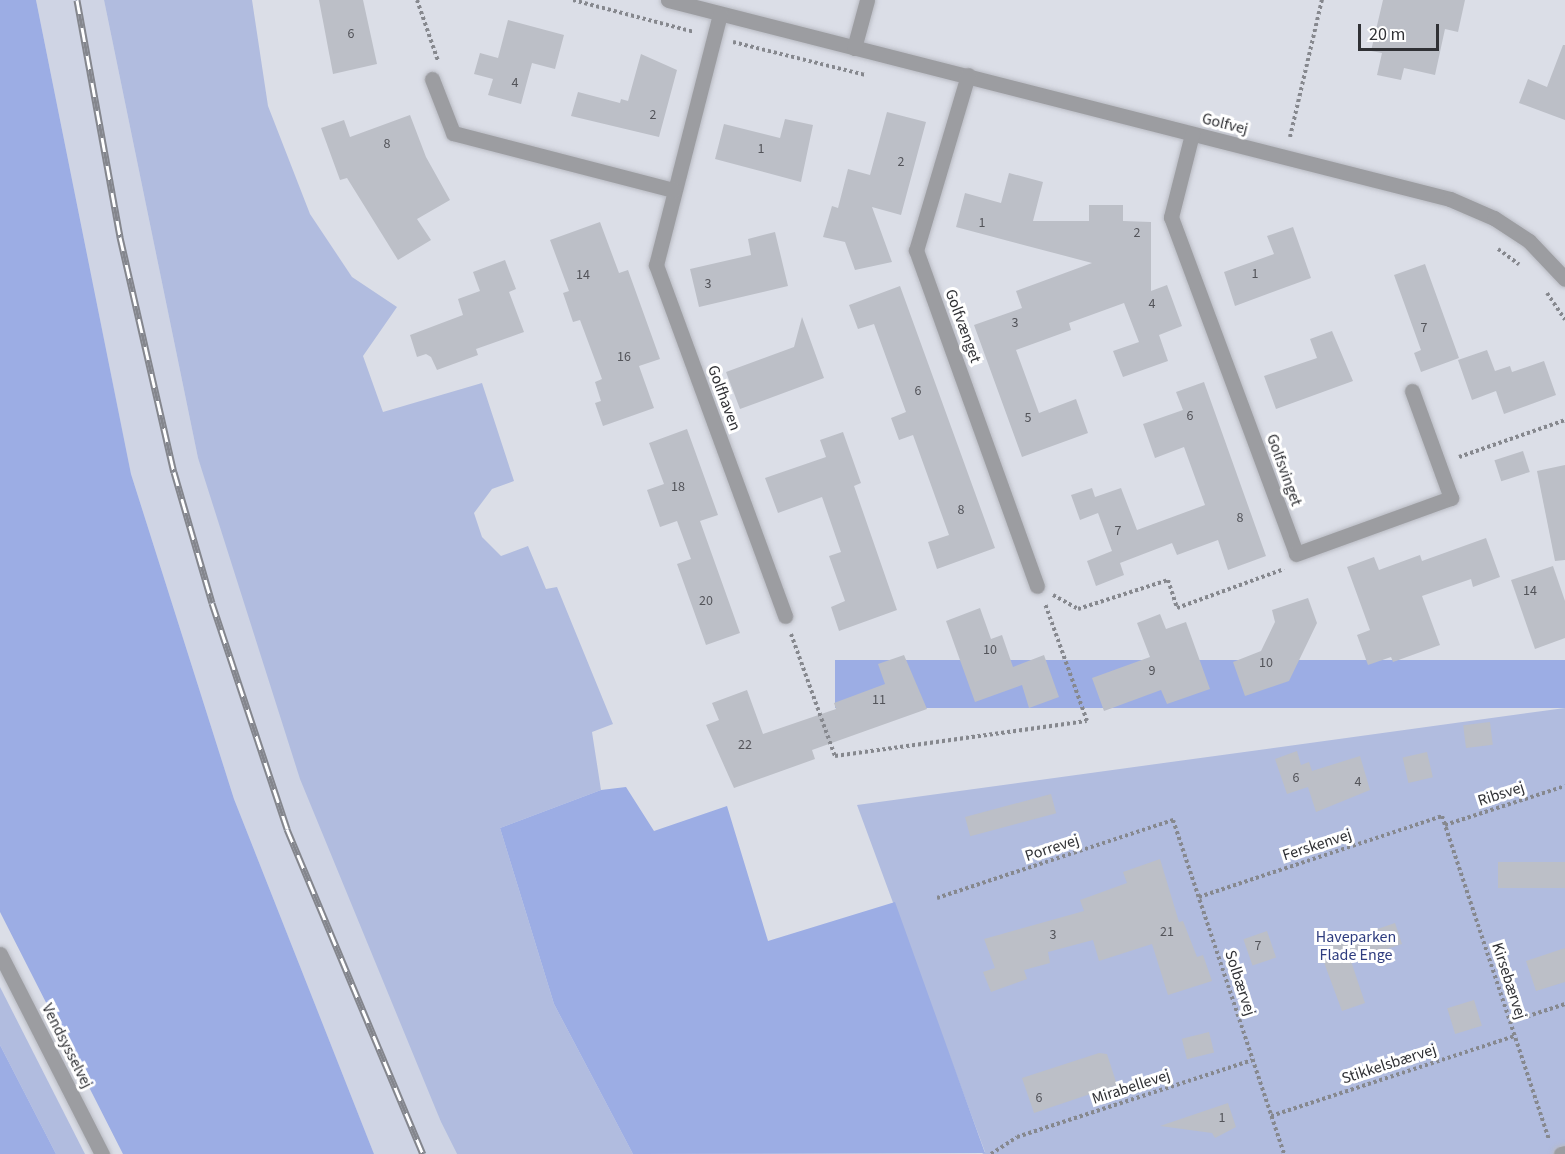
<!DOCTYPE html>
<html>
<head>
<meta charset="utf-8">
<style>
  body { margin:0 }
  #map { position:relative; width:1565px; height:1154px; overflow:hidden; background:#dbdee7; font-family:"Source Sans 3",sans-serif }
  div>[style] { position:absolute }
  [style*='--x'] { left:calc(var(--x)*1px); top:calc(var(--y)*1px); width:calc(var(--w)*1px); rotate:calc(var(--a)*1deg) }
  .built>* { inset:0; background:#cfd4e4 }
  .green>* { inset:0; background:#b1bcdf }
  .forest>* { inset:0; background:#9cade4; transform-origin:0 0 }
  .building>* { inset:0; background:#bcbfc7; transform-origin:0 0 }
  .path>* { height:4px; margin-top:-2px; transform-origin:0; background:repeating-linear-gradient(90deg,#86888e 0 3px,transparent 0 6px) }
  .roads { filter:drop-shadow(0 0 2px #b9bbc3) drop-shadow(0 0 2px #b9bbc3) }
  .minor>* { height:15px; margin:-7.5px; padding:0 7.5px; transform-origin:7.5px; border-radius:7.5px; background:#9c9da1 }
  .tertiary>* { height:15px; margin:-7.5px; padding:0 7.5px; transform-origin:7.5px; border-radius:7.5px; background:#9c9da1 }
  .rail>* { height:7px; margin-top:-3.5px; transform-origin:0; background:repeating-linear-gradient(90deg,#fff 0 14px,#84868d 0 28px); box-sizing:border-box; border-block:2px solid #84868d }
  span { translate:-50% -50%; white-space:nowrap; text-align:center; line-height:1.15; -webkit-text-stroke:6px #fff; paint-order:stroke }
  .number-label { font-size:14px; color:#53545a }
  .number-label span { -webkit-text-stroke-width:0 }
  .street-label { font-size:16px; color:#303135 }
  .park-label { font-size:16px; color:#2f3d7f }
  .scale { position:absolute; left:1358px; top:24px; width:81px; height:27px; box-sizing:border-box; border:3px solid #303135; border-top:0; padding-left:8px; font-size:18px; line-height:21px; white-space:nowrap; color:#303135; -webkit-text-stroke:4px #fff; paint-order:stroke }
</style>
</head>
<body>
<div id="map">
  <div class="built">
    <div style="clip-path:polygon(36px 0,104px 0,198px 458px,441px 1122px,457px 1154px,374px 1154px,234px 799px,131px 474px)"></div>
  </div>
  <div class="green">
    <div style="clip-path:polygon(104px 0,252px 0,268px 106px,310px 214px,352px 277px,397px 307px,363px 356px,383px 412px,482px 383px,514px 481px,492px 489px,474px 513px,482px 537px,501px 556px,528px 546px,546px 589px,557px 587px,613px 724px,592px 732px,601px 790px,500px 828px,554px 1004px,633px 1154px,457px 1154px,441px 1122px,300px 779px,198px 458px)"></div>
    <div style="clip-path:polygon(1565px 708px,1565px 1154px,982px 1154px,985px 1152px,857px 805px)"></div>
    <div style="clip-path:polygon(0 987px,85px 1154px,56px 1154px,0 1045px)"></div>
  </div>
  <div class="forest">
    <div style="clip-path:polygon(0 0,36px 0,131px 474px,234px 799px,374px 1154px,123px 1154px,0 912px)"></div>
    <div style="left:1565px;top:660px;width:48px;height:730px;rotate:90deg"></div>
    <div style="clip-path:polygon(626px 787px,654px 831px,727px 806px,768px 941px,895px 902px,985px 1153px,633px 1154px,554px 1004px,500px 828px,601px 790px)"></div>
    <div style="clip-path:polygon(0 1045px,56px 1154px,0 1154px)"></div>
  </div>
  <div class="building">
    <div style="clip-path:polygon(319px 0,363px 0,377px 64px,333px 74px)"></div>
    <div style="clip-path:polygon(1383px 0,1465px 0,1458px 32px,1445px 29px,1435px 75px,1404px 68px,1401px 80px,1377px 75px,1382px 53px,1371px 51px)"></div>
    <div style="clip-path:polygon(508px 20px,564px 35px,555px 69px,532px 63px,521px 104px,488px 95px,493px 79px,474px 74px,480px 53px,498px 58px)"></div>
    <div style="clip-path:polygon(1563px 45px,1565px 45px,1565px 120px,1519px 103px,1528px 79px,1547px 87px)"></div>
    <div style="clip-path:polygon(641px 54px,677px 70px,659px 137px,571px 116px,578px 92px,620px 103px,621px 99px,628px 101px)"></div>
    <div style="clip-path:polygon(887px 112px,926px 122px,901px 215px,872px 207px,892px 262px,855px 270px,845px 242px,823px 237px,832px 206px,838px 208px,848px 169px,870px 175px)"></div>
    <div style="clip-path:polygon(410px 115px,426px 157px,450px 200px,417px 219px,431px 240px,398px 260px,347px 178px,340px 180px,321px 128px,344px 120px,350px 137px)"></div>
    <div style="clip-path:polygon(785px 119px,813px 125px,801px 182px,715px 159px,724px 124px,780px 138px)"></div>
    <div style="clip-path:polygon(1009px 173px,1043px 182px,1033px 221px,1089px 221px,1089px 205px,1123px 205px,1123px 221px,1151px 222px,1151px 291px,1167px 285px,1182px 326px,1159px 335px,1168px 361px,1123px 377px,1113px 351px,1139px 342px,1124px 303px,1069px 323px,1071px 330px,1016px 350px,1039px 413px,1076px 399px,1088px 433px,1022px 457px,974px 325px,1022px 308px,1016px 291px,1092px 263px,956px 227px,965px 193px,1001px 203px)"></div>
    <div style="clip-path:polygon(600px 222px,619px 273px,628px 270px,660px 359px,639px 366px,654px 408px,603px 426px,595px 403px,601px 401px,595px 382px,602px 379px,580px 320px,573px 322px,563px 293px,569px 291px,550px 240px)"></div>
    <div style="clip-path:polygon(1293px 227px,1311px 278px,1235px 306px,1224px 272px,1274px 254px,1267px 236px)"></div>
    <div style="clip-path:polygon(775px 232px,788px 286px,699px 307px,690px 269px,751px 255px,748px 239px)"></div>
    <div style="clip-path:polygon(505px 260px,516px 289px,509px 292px,524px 332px,476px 349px,478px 355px,437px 370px,431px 357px,426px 354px,417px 357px,410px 335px,463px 315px,458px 299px,480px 291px,473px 272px)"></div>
    <div style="clip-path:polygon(1425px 264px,1459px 358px,1421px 372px,1414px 353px,1421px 350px,1394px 275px)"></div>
    <div style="clip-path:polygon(900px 286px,995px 548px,937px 569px,928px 542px,949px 535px,913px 435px,899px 440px,891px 418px,906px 412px,874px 324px,858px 329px,849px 305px)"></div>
    <div style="clip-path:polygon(802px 317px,824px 378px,740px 409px,726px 372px,794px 347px)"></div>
    <div style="clip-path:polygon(1332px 331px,1353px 381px,1276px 409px,1264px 376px,1317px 358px,1310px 339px)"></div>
    <div style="clip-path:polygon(1487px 350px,1495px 371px,1510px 366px,1512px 372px,1544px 361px,1556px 395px,1504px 414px,1496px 391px,1472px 400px,1458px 360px)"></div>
    <div style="clip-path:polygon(1204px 382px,1266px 556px,1228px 570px,1218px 540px,1177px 555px,1172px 543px,1120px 563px,1124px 575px,1096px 586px,1087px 561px,1112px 551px,1098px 513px,1080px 520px,1071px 495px,1092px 488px,1095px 497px,1121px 488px,1137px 530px,1205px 505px,1184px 447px,1155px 458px,1143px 424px,1183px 410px,1176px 392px)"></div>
    <div style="clip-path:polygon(687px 429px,718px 515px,700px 521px,740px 633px,706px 645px,677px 564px,691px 559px,677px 521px,660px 527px,647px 490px,664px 484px,649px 443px)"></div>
    <div style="clip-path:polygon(843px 432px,861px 483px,854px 486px,897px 610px,839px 631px,831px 607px,845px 601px,829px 556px,841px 552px,822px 497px,778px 513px,765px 478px,826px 457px,820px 440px)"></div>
    <div style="left:1523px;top:451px;width:22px;height:30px;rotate:72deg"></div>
    <div style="clip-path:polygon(1565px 465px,1565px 560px,1555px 561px,1537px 471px)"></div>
    <div style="clip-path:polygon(1486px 538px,1500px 577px,1473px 587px,1471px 579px,1422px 596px,1440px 645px,1393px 662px,1391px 657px,1368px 665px,1357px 635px,1370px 630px,1347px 567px,1374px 557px,1379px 570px,1420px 555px,1422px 561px)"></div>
    <div style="clip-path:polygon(1553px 566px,1565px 601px,1565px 638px,1535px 649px,1511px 580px)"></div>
    <div style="clip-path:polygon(1308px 598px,1317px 623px,1289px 681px,1245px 696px,1233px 662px,1261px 651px,1275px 622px,1272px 610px)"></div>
    <div style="clip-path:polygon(980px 608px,991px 639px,1002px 635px,1013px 667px,1044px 655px,1059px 697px,1029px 708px,1022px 685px,975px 702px,946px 621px)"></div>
    <div style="clip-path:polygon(1160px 614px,1166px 629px,1186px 622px,1210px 689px,1167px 704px,1161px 690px,1104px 711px,1092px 678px,1150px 657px,1137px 623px)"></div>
    <div style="clip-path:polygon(904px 655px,927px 709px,812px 750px,815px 759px,734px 788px,706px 725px,719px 720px,712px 703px,747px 690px,763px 734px,836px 709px,834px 703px,885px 684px,878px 664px)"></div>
    <div style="left:1490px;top:722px;width:23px;height:27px;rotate:83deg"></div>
    <div style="clip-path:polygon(1297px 751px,1301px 765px,1309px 762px,1312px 771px,1360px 756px,1370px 790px,1316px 812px,1308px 787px,1287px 794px,1275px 759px)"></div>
    <div style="left:1427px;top:752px;width:26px;height:25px;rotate:77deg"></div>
    <div style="left:1051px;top:794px;width:20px;height:89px;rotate:75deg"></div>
    <div style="clip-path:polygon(1160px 859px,1179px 922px,1183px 921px,1197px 957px,1203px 955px,1212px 981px,1168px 995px,1152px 944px,1099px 961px,1093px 940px,1048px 952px,1050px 963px,1024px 970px,1027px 979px,991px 992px,983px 972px,995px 968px,984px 939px,1084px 911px,1080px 900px,1127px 883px,1123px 872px)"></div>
    <div style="left:1565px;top:862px;width:26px;height:67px;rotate:90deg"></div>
    <div style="clip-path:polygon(1395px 923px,1402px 944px,1351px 961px,1365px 1003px,1342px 1011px,1319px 949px)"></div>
    <div style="left:1267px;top:931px;width:28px;height:25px;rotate:71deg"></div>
    <div style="clip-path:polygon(1565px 948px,1565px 982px,1536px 991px,1526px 961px)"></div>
    <div style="left:1474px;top:1000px;width:27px;height:28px;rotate:73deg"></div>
    <div style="left:1209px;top:1032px;width:21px;height:28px;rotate:76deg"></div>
    <div style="clip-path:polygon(1099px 1053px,1107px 1054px,1117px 1085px,1034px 1113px,1022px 1078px)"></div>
    <div style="clip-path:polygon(1228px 1103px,1236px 1127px,1215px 1138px,1212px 1133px,1160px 1126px)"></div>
  </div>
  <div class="path">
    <div style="--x:417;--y:0;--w:65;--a:71"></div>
    <div style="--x:573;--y:0;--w:125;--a:14.8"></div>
    <div style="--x:733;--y:42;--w:136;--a:14"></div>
    <div style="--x:1290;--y:137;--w:141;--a:-76.9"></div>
    <div style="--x:1498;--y:249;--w:26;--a:36"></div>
    <div style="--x:1547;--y:293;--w:32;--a:56"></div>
    <div style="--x:1459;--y:457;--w:112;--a:-19.2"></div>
    <div style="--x:1053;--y:595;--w:29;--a:29"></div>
    <div style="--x:1078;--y:609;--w:95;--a:-17.9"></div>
    <div style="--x:1168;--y:580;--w:29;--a:72"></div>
    <div style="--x:1177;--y:608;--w:114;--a:-20"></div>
    <div style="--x:791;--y:634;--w:130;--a:70.2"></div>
    <div style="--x:835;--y:756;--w:254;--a:-7.9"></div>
    <div style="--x:1087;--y:721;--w:124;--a:-109.7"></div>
    <div style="--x:1445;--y:825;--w:126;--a:-18"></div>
    <div style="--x:1199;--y:897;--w:256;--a:-18.4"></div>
    <div style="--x:1442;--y:816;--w:341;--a:71.7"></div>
    <div style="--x:937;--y:898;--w:249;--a:-18.3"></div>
    <div style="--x:1173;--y:820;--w:352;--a:71.6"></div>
    <div style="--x:1510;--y:1022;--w:58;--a:-18.1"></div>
    <div style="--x:1271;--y:1116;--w:256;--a:-18.2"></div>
    <div style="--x:991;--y:1154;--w:31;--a:-33"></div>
    <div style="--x:1017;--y:1137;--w:247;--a:-18.1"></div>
  </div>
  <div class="roads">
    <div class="minor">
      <div style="--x:668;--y:0;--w:807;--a:14.28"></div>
      <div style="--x:1450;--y:199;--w:48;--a:23.4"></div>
      <div style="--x:1494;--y:218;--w:42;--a:33.3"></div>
      <div style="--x:1529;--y:241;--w:52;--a:46.5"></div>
      <div style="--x:720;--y:14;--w:259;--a:104.3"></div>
      <div style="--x:656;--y:265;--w:374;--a:69.8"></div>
      <div style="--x:854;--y:48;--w:50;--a:-74.8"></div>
      <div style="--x:968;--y:75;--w:183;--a:106.5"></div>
      <div style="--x:916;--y:250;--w:357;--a:70.2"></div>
      <div style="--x:432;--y:79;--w:58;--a:68.7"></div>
      <div style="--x:453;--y:133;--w:228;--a:14.5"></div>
      <div style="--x:1192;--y:134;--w:86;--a:104.2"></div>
      <div style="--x:1171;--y:217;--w:359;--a:69.6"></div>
      <div style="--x:1296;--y:554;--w:165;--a:-19.9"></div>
      <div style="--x:1451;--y:498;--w:114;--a:-110"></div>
      <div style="--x:1561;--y:1154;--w:4;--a:-14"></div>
    </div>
    <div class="tertiary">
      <div style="--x:0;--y:954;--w:225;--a:63"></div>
    </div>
  </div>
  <div class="rail">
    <div style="--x:77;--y:0;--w:241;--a:79.7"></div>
    <div style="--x:120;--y:237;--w:241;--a:77.1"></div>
    <div style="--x:174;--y:472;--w:136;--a:73.8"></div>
    <div style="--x:212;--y:603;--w:238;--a:71.6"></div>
    <div style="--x:287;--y:829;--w:352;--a:67.3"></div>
  </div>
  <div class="number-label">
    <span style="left:351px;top:34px">6</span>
    <span style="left:515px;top:83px">4</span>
    <span style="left:653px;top:115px">2</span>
    <span style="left:387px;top:144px">8</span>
    <span style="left:761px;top:149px">1</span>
    <span style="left:901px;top:162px">2</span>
    <span style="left:982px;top:223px">1</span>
    <span style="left:1137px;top:233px">2</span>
    <span style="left:1255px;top:274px">1</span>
    <span style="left:583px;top:275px">14</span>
    <span style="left:708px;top:284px">3</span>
    <span style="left:1152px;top:304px">4</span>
    <span style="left:1015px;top:323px">3</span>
    <span style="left:1424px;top:328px">7</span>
    <span style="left:624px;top:357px">16</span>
    <span style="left:918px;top:391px">6</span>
    <span style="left:1190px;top:416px">6</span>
    <span style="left:1028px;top:418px">5</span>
    <span style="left:678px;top:487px">18</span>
    <span style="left:961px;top:510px">8</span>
    <span style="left:1240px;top:518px">8</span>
    <span style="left:1118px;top:531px">7</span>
    <span style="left:1530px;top:591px">14</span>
    <span style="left:706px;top:601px">20</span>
    <span style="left:990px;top:650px">10</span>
    <span style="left:1266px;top:663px">10</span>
    <span style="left:1152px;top:671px">9</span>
    <span style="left:879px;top:700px">11</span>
    <span style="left:745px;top:745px">22</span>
    <span style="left:1296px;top:778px">6</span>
    <span style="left:1358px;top:782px">4</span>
    <span style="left:1167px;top:932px">21</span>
    <span style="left:1053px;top:935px">3</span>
    <span style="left:1258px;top:946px">7</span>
    <span style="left:1039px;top:1098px">6</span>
    <span style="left:1222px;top:1118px">1</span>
  </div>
  <div class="street-label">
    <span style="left:1225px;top:124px;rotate:14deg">Golfvej</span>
    <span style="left:963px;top:326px;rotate:70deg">Golfvænget</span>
    <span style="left:724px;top:398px;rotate:70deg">Golfhaven</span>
    <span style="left:1284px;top:470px;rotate:70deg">Golfsvinget</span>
    <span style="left:1501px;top:794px;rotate:-18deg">Ribsvej</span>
    <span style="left:1317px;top:845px;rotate:-18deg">Ferskenvej</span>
    <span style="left:1052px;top:848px;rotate:-18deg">Porrevej</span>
    <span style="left:1509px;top:981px;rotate:72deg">Kirsebærvej</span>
    <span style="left:1240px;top:983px;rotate:72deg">Solbærvej</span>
    <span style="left:67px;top:1046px;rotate:63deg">Vendsysselvej</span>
    <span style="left:1389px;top:1064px;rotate:-18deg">Stikkelsbærvej</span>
    <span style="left:1131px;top:1087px;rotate:-18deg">Mirabellevej</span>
  </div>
  <div class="park-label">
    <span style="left:1356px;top:946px">Haveparken<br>Flade Enge</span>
  </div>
  <div class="scale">20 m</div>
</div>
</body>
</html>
